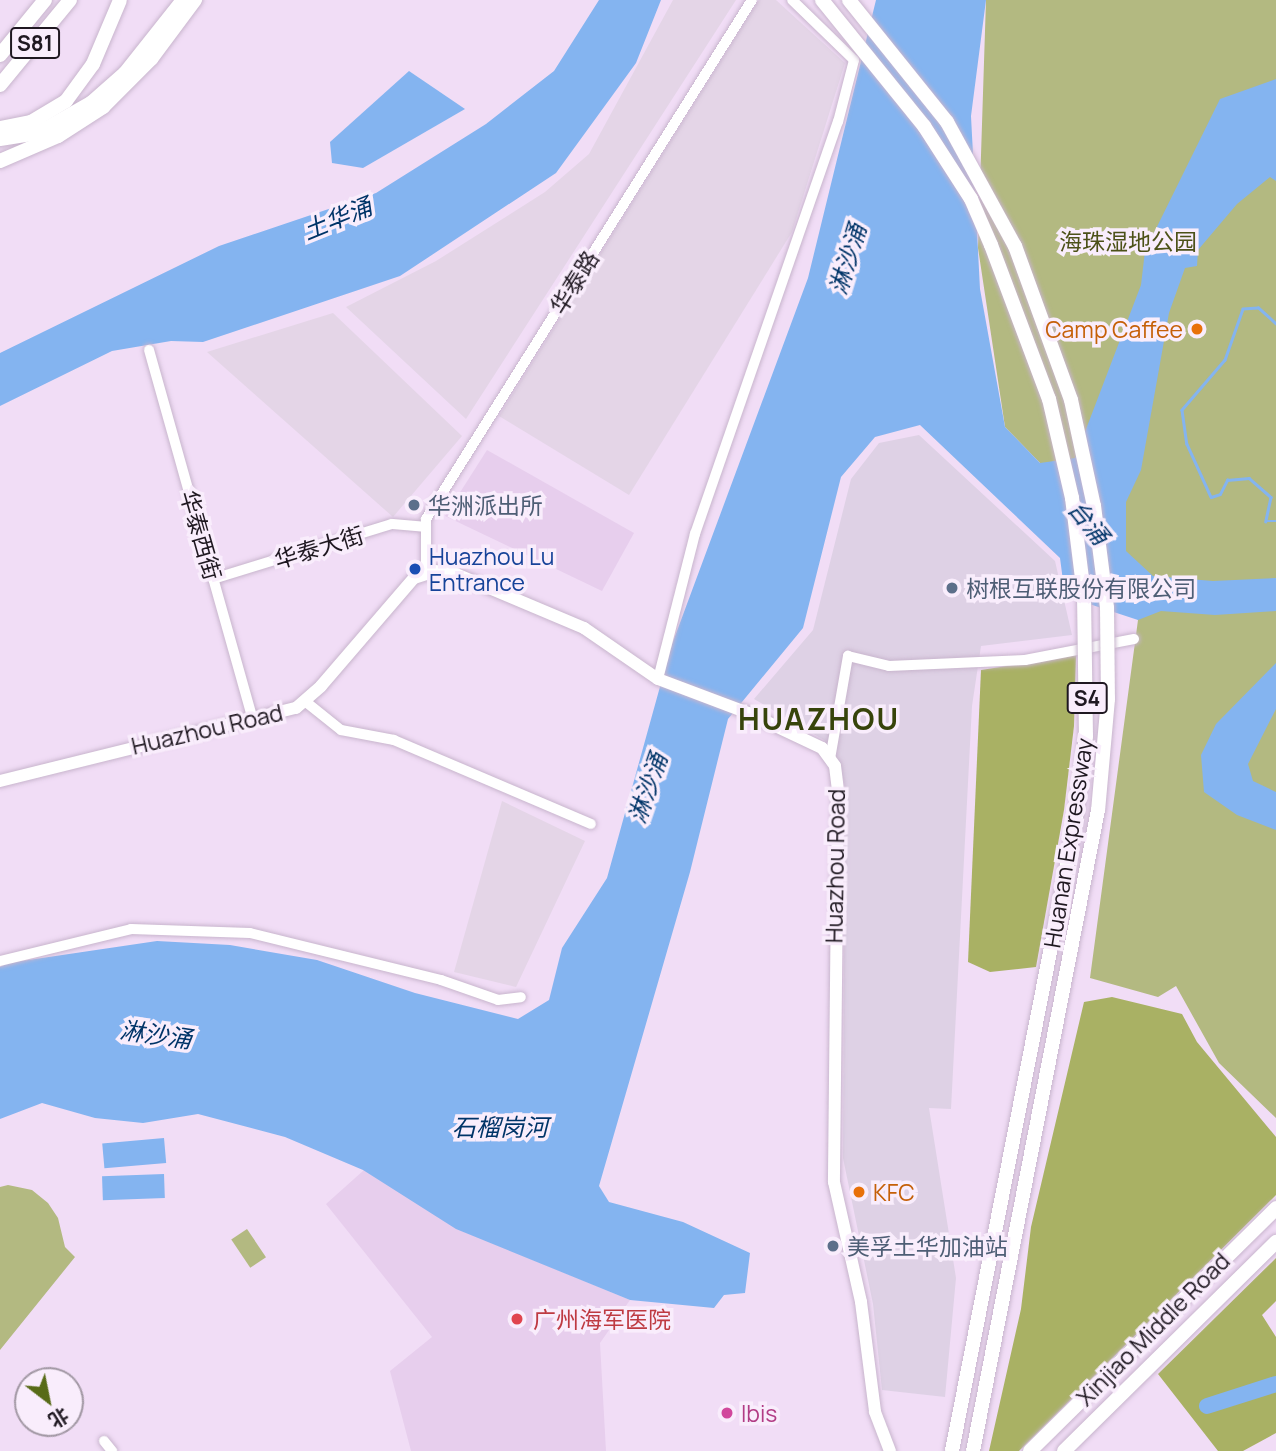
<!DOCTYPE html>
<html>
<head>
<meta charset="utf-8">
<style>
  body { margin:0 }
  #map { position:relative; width:1276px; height:1451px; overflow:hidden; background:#f1ddf6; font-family:Manrope,"Noto Sans SC",sans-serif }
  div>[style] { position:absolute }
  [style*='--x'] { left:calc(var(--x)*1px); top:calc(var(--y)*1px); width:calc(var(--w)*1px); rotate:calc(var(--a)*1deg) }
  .commercial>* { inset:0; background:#ded1e5 }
  .industrial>* { inset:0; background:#e4d5e7 }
  .built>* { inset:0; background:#e7ceed }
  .green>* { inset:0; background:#b3b981; transform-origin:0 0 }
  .forest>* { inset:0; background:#a9b164 }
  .water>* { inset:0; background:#84b4f0; transform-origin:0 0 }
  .stream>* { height:2.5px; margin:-1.25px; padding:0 1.25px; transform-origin:1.25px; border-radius:1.25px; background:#84b4f0 }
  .river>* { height:16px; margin:-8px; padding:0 8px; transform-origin:8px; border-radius:8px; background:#84b4f0 }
  .roads { filter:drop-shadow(0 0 2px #c8b5cd) drop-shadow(0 0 2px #c8b5cd) }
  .minor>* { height:10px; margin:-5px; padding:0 5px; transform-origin:5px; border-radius:5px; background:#fff }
  .major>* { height:12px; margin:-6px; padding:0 6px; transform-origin:6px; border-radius:6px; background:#fff }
  .highway>* { height:14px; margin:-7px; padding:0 7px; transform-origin:7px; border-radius:7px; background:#fff }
  .bridges { filter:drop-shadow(0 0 2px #c8b5cd) drop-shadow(0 0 2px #c8b5cd) }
  .highway-bridge>* { height:14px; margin:-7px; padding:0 7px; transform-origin:7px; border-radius:7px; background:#fff }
  .dots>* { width:19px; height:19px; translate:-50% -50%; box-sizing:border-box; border:4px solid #f9edfc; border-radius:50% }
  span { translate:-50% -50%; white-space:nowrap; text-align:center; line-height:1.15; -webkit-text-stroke:7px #f9edfc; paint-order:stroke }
  .shield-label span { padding:2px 5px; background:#f9edfc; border:2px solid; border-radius:5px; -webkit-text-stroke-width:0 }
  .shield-label { font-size:21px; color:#1f1821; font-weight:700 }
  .park-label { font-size:23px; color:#4c5118 }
  .street-label { font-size:23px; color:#1f1821 }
  .food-label { font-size:23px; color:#c56008 }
  .right { translate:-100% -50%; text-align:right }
  .left { translate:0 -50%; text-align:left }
  .service-label { font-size:23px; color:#4e5e75 }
  .transit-label { font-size:23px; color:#164399 }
  .health-label { font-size:23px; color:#be3a42 }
  .hotel-label { font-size:23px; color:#b23c85 }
  .water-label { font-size:24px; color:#003468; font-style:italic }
  .district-label { font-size:30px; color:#37440b; font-weight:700; letter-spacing:2px }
  .north { position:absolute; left:14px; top:1367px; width:70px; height:70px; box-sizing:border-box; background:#f9edfc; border:2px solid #a298a4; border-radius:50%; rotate:148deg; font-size:19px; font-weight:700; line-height:28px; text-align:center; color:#1f1821 }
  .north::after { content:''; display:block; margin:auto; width:24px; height:32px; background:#586b18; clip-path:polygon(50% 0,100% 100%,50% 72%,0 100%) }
</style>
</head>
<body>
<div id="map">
  <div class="commercial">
    <div style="clip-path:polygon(919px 435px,1055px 561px,1072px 635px,981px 646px,972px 706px,951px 1109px,929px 1108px,956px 1278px,945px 1397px,882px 1390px,873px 1304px,843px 1158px,845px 787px,839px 761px,824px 740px,754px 699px,813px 630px,851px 479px,879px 443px)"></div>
  </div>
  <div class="industrial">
    <div style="clip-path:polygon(673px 0,736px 0,466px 419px,346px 307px,436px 261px,545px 192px,589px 154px)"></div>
    <div style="clip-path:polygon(759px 0,776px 0,845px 63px,792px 232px,629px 495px,499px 416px)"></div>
    <div style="clip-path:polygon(333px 313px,462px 436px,393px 517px,207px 352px)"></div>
    <div style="clip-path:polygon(502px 801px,585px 841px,516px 987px,454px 972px)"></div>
  </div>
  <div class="built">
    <div style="clip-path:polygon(487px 450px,634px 533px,602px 591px,445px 516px)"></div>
    <div style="clip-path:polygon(364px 1170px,461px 1230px,630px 1300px,600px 1343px,606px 1451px,411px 1451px,390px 1371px,432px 1337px,326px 1204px)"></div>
  </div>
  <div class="green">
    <div style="clip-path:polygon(1276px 0,1276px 1118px,1219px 1063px,1176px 986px,1158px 997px,1090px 978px,1138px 620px,1040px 463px,1005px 427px,978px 248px,986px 0)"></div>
    <div style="clip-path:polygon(8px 1185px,32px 1190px,48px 1203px,58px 1218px,65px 1247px,75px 1257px,0 1350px,0 1187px)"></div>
    <div style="left:247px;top:1229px;width:34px;height:19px;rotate:56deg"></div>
  </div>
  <div class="forest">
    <div style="clip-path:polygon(1076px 655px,1074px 726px,1064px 810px,1036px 967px,990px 972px,968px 962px,981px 670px)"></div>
    <div style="clip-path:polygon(1112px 997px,1182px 1014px,1197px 1042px,1276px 1137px,1276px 1195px,1019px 1451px,989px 1451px,1021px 1309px,1031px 1227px,1084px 1002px)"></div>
    <div style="clip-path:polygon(1276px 1258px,1276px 1301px,1262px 1315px,1276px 1337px,1276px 1433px,1243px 1451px,1218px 1451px,1158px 1374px)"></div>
  </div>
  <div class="water">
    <div style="clip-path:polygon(599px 0,661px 0,636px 63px,556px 173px,400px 276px,203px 342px,171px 341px,112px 351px,0 406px,0 353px,219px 246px,376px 193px,486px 124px,554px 71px)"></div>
    <div style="clip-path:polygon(876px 0,986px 0,971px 116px,980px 289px,1005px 427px,1040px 463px,1075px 458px,1141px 285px,1145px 251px,1220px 99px,1276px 79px,1276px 181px,1270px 177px,1237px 204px,1198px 250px,1197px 266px,1185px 268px,1169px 313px,1141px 470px,1126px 502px,1126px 551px,1153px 576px,1213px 581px,1276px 578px,1276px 611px,1215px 615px,1161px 611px,1138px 620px,1065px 596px,1060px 558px,920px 425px,875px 437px,841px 477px,803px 628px,728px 719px,690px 872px,599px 1186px,609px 1202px,683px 1222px,750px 1253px,745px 1293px,724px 1295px,714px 1308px,630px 1300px,456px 1229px,363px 1170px,285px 1137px,198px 1114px,143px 1123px,95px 1118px,42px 1103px,0 1119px,0 967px,8px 963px,157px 941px,230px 945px,317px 960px,415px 993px,518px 1019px,549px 1000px,562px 948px,607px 878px,671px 647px,808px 278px)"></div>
    <div style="clip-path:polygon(409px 71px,465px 109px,363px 168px,332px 163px,330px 142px)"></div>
    <div style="clip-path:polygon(1276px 663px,1276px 709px,1248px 764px,1253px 781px,1276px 792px,1276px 830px,1237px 815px,1204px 792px,1201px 755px,1216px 724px)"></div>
    <div style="left:164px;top:1138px;width:25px;height:62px;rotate:85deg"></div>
    <div style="left:164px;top:1174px;width:24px;height:62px;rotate:88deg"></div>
  </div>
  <div class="stream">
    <div style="--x:1276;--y:324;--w:24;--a:-138"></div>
    <div style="--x:1258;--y:308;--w:15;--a:176"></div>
    <div style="--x:1243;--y:309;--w:54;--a:109.4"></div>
    <div style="--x:1225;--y:360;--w:66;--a:130.7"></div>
    <div style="--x:1182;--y:410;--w:34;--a:82"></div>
    <div style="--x:1187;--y:444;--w:58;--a:65.6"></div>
    <div style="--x:1211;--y:497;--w:9;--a:-18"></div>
    <div style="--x:1220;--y:494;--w:16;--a:-63"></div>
    <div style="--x:1227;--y:480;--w:22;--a:-5"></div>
    <div style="--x:1249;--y:478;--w:29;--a:41"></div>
    <div style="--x:1271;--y:497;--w:25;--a:102"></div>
    <div style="--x:1266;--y:521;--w:10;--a:0"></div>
  </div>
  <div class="river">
    <div style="--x:1207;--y:1406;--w:72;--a:-17.7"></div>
  </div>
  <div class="roads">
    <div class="minor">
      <div style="--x:149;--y:350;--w:383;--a:74.3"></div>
      <div style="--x:426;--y:572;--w:53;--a:-90"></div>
      <div style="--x:426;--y:519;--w:613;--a:-57.87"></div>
      <div style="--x:213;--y:579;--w:187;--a:-17.1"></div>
      <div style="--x:392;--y:524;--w:33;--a:5"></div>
      <div style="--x:658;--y:679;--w:150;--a:-75.7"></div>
      <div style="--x:695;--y:534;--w:436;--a:-70.9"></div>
      <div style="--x:838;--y:122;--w:64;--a:-75.5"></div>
      <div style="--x:854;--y:60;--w:86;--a:-135.9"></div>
      <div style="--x:306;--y:702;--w:45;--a:38.7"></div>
      <div style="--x:341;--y:730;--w:54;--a:10.7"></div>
      <div style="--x:394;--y:740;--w:214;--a:23.1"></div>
      <div style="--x:830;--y:759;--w:105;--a:-80.1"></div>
      <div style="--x:848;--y:656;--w:42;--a:13.7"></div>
      <div style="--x:889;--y:666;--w:136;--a:-2.5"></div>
      <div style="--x:1025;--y:660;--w:111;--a:-10.9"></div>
      <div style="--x:0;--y:961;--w:135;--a:-13.7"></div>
      <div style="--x:131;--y:929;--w:119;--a:1.9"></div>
      <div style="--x:250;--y:933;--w:197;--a:13.8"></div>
      <div style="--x:441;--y:980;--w:60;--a:19.3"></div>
      <div style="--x:498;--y:1000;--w:23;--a:-7"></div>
      <div style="--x:104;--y:1441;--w:13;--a:51"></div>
    </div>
    <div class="major">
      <div style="--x:0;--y:781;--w:305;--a:-13.9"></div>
      <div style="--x:296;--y:708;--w:33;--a:-41"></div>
      <div style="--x:321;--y:686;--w:143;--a:-49.3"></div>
      <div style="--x:414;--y:578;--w:22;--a:-18"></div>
      <div style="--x:435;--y:571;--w:21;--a:8"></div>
      <div style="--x:456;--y:574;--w:139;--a:22.9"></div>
      <div style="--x:584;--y:628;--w:90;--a:34.6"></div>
      <div style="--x:658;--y:679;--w:96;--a:20.7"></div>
      <div style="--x:748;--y:713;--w:82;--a:25.3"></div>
      <div style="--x:822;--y:748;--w:22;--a:54"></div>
      <div style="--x:835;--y:766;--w:26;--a:83"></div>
      <div style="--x:838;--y:792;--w:390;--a:90.6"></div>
      <div style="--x:834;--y:1182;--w:123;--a:77.3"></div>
      <div style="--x:861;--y:1302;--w:111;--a:82.7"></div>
      <div style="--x:875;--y:1412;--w:42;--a:69"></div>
    </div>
    <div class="highway">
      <div style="--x:0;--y:55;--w:71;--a:-50.7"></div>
      <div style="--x:0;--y:85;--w:110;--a:-50.5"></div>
      <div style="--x:0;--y:128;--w:32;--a:-11"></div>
      <div style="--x:31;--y:122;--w:41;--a:-31"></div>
      <div style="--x:66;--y:101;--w:46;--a:-53.9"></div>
      <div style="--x:93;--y:64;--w:69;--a:-67.1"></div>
      <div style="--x:0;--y:139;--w:38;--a:-9"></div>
      <div style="--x:38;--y:133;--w:61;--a:-29.5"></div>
      <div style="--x:91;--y:103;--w:45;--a:-41.4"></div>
      <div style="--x:125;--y:73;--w:93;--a:-51.5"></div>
      <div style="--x:0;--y:161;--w:63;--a:-23.3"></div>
      <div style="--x:58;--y:136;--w:54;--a:-32.8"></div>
      <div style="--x:103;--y:107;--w:68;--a:-45"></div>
      <div style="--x:151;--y:59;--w:74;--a:-53.3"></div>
      <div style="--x:1030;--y:1451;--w:346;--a:-44.6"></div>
      <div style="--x:1064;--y:1451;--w:298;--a:-44.6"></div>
    </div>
  </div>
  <div class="bridges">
    <div class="highway-bridge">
      <div style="--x:822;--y:0;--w:162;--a:51"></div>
      <div style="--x:924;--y:126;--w:87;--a:57.2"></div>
      <div style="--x:971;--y:199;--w:50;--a:66.5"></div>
      <div style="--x:991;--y:245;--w:165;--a:69.4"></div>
      <div style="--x:1049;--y:399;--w:102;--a:76.9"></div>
      <div style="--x:1072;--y:498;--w:97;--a:82.9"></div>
      <div style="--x:1084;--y:594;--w:142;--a:89.2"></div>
      <div style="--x:1086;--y:736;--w:90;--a:97"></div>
      <div style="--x:1075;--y:825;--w:638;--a:101.12"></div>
      <div style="--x:849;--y:0;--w:156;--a:51.2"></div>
      <div style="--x:947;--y:122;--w:141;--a:61.3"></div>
      <div style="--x:1015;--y:246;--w:164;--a:70"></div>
      <div style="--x:1071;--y:400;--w:108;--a:77.8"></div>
      <div style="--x:1094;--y:506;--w:103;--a:82.7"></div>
      <div style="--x:1107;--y:608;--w:91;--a:89.4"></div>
      <div style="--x:1108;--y:699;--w:111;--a:95.1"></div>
      <div style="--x:1098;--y:810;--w:653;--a:101.03"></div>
    </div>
  </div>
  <div class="dots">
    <div style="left:1197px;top:329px;background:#e8710a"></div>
    <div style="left:414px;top:505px;background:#5c6f8a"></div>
    <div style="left:415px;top:569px;background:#1a4fb4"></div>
    <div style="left:952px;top:588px;background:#5c6f8a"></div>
    <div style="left:859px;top:1192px;background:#e8710a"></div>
    <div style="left:833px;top:1246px;background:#5c6f8a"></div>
    <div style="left:517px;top:1319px;background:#e0444e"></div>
    <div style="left:727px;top:1413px;background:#d1479c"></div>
  </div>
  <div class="shield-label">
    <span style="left:35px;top:43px">S81</span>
    <span style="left:1087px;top:698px">S4</span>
  </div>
  <div class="park-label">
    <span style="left:1128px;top:241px">海珠湿地公园</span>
  </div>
  <div class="street-label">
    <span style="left:574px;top:282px;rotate:-58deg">华泰路</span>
    <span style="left:201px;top:535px;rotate:74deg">华泰西街</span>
    <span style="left:319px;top:547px;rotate:-17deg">华泰大街</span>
    <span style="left:207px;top:729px;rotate:-13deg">Huazhou Road</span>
    <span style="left:1068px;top:843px;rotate:-81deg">Huanan Expressway</span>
    <span style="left:835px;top:866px;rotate:-89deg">Huazhou Road</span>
    <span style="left:1153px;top:1329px;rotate:-45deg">Xinjiao Middle Road</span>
  </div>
  <div class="food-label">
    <span class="right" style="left:1183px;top:329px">Camp Caffee</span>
    <span class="left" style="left:873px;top:1192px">KFC</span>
  </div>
  <div class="service-label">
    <span class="left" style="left:428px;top:505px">华洲派出所</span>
    <span class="left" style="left:966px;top:588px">树根互联股份有限公司</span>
    <span class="left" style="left:847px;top:1246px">美孚土华加油站</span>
  </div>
  <div class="transit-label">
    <span class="left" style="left:429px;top:569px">Huazhou Lu<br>Entrance</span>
  </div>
  <div class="health-label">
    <span class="left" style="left:533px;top:1319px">广州海军医院</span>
  </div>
  <div class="hotel-label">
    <span class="left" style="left:741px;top:1413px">Ibis</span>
  </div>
  <div class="water-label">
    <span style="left:337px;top:218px;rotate:-22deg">土华涌</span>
    <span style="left:847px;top:259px;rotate:-73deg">淋沙涌</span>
    <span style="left:1089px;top:522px;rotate:51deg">台涌</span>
    <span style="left:647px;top:788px;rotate:-71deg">淋沙涌</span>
    <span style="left:156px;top:1034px;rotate:8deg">淋沙涌</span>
    <span style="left:500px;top:1127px">石榴岗河</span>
  </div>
  <div class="district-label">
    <span style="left:819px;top:719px">HUAZHOU</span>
  </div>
  <div class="north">北</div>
</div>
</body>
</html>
